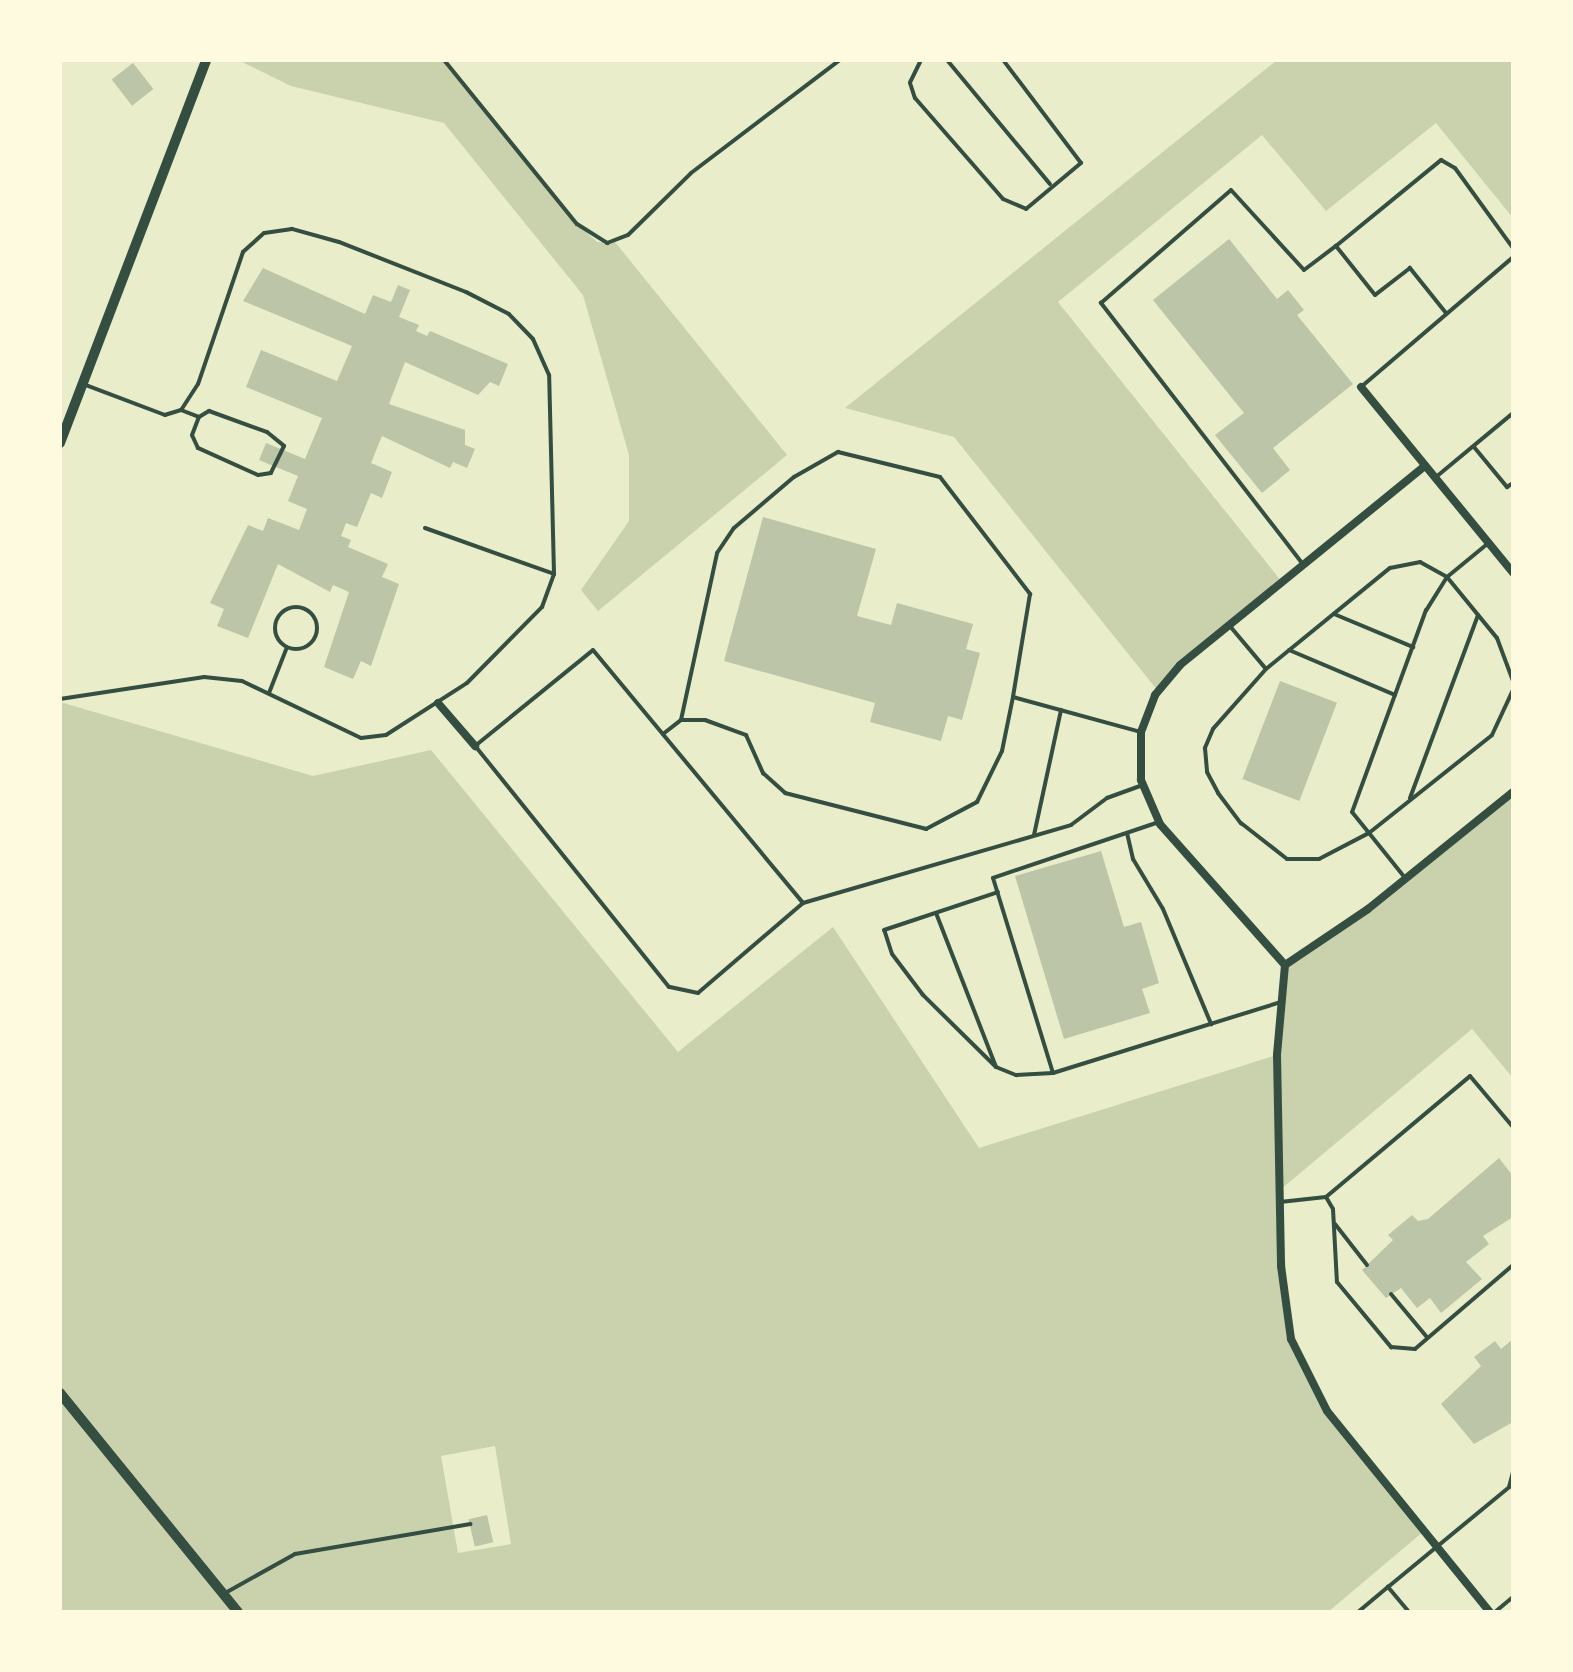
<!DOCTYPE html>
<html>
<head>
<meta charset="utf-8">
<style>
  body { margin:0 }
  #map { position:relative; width:1573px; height:1672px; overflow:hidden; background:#e9edc9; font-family:Karla,sans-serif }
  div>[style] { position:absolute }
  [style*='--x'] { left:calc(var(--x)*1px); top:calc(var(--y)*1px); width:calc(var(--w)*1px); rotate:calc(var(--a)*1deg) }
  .green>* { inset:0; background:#cad2ad }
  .building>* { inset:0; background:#bcc5a7; transform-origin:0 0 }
  .service>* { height:4px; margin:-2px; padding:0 2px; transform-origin:2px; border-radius:2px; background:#344e41 }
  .service>.ring { margin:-2px; padding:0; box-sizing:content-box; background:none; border:4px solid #344e41; border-radius:50% }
  .minor>* { height:8px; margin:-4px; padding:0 4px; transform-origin:4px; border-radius:4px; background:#344e41 }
  .tertiary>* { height:10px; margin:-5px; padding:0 5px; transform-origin:5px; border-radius:5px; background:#344e41 }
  span { translate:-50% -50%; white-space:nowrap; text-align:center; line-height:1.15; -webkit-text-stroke:8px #fefae0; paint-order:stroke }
  .frame { position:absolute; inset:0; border:62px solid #fefae0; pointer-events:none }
</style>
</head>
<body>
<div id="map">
  <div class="green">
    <div style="clip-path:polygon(238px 60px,444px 60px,577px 224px,597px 242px,615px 242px,787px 455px,598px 611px,581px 590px,629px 521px,629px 455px,583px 295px,444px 123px,291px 86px)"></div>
    <div style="clip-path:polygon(1277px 60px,1513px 60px,1513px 218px,1436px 123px,1326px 211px,1262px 135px,1058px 302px,1282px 582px,1180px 665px,1158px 691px,954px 437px,845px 408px)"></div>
    <div style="clip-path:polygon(evenodd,60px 702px,313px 776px,431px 750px,678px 1052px,833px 927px,979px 1148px,1277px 1055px,1285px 965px,1368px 909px,1513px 792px,1513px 1078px,1472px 1029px,1280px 1190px,1291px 1339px,1327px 1411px,1424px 1531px,1328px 1612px,60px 1612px,60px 702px,495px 1446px,511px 1544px,458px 1553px,441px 1456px,495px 1446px)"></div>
  </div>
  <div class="building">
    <div style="left:133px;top:63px;width:33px;height:27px;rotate:52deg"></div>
    <div style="clip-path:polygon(1229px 239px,1277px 299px,1288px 290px,1304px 310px,1297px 315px,1353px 384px,1273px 448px,1290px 470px,1262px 493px,1215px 435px,1244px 413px,1153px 300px)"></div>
    <div style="clip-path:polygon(263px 268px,365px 314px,373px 295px,391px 302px,398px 285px,410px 290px,399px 317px,419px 325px,416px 331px,427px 336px,430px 331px,508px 364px,499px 386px,490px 382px,478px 395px,405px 362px,389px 404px,465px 430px,465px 445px,475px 449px,467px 468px,453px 462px,450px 468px,382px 436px,371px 463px,392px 472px,382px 498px,371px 493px,357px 527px,346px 523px,341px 536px,351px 540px,348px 547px,388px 564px,382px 577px,399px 584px,371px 666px,361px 661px,353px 679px,324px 667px,349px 592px,333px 585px,330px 592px,278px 564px,248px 638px,217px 626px,224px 609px,210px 603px,248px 525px,263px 531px,268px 518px,299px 530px,307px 509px,288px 501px,298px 476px,259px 460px,266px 443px,305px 459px,322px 418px,246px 387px,261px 350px,337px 381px,352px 346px,243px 301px)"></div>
    <div style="clip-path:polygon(763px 517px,876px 549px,857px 616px,891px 625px,897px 603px,973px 624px,966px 649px,980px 653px,962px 720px,948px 716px,941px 741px,870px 722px,875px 703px,724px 661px)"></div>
    <div style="left:1280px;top:681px;width:61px;height:105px;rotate:21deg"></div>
    <div style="clip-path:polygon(1101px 851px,1124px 927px,1141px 922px,1159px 983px,1142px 989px,1150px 1013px,1064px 1039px,1015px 876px)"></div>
    <div style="clip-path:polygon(1499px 1158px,1513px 1176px,1513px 1217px,1483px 1236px,1489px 1244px,1466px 1262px,1482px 1279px,1441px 1313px,1430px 1298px,1417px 1308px,1401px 1288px,1386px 1298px,1362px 1270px,1393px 1240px,1388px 1235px,1412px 1215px,1418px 1221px,1428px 1219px)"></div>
    <div style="clip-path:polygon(1513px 1339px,1513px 1422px,1474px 1444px,1441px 1404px,1481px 1366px,1474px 1357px,1495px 1341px,1501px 1349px)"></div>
    <div style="left:487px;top:1515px;width:28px;height:19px;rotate:77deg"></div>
  </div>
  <div class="service">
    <div style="--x:444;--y:60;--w:211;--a:51"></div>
    <div style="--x:577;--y:224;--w:36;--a:32"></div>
    <div style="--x:607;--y:243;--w:22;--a:-21"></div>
    <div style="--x:628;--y:235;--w:88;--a:-44.5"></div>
    <div style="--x:691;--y:173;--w:187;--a:-37.2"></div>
    <div style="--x:921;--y:60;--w:25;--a:116"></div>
    <div style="--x:910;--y:83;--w:16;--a:72"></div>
    <div style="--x:915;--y:98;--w:134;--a:48.9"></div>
    <div style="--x:1003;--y:199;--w:25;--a:23"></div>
    <div style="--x:1026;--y:209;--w:72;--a:-39.9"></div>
    <div style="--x:1081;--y:163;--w:129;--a:-127.1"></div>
    <div style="--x:947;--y:60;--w:161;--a:50.3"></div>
    <div style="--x:1446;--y:313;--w:58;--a:-128.7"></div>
    <div style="--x:1410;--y:268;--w:44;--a:142.4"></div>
    <div style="--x:1375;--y:295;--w:63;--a:-128.5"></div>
    <div style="--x:1336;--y:246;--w:136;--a:-39.3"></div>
    <div style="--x:1441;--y:160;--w:16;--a:30"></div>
    <div style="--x:1455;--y:168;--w:99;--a:54.1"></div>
    <div style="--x:1361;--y:387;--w:200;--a:-40.5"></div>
    <div style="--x:181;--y:410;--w:19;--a:21"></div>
    <div style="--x:209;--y:411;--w:62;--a:19.9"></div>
    <div style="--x:267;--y:432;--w:22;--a:39"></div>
    <div style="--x:284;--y:446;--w:30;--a:116"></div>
    <div style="--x:271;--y:473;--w:13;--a:171"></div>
    <div style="--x:258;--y:475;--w:66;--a:-155.8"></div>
    <div style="--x:198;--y:448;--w:14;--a:-115"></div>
    <div style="--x:192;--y:435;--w:19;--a:-69"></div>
    <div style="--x:199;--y:417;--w:12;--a:-31"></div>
    <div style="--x:1474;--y:447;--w:52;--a:50.5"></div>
    <div style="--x:1507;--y:487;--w:7;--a:-34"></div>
    <div style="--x:1436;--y:477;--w:100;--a:-39.7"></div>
    <div style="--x:425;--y:528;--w:137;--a:19.6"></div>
    <div style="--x:1486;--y:545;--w:50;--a:140.6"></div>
    <div style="--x:1447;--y:577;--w:79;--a:50.7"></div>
    <div style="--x:1497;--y:638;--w:46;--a:69.6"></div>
    <div style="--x:1302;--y:563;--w:329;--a:-127.7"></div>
    <div style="--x:1101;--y:303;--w:172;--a:-41"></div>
    <div style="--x:1231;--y:190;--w:108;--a:47.6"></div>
    <div style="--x:1304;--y:270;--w:40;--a:-37"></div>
    <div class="ring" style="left:275px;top:607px;width:38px;height:38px"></div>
    <div style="--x:1334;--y:614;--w:86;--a:22.7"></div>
    <div style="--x:1229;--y:625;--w:57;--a:49.9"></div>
    <div style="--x:1266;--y:669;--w:80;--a:131.5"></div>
    <div style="--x:1213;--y:729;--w:21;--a:113"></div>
    <div style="--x:1205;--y:748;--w:24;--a:85"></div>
    <div style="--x:1207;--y:772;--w:24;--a:62"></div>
    <div style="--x:1218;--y:793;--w:38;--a:53"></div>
    <div style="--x:1241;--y:823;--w:58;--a:38"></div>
    <div style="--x:1287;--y:859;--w:32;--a:0"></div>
    <div style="--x:1319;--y:859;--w:56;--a:-27.5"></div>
    <div style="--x:1369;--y:833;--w:59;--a:51.2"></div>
    <div style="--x:1289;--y:650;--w:115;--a:23"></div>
    <div style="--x:1266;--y:669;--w:160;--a:-39.2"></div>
    <div style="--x:1390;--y:568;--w:31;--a:-11"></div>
    <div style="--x:1420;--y:562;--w:31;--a:29"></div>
    <div style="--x:1447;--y:577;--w:39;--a:122"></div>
    <div style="--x:1426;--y:610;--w:215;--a:110.1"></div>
    <div style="--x:1352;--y:812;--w:27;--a:51"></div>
    <div style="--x:1369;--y:833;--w:157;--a:-38.5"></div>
    <div style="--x:1492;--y:735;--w:50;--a:-65"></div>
    <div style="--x:269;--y:693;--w:49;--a:-68.6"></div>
    <div style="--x:60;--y:699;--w:146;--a:-8.7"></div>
    <div style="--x:204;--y:677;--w:38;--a:6"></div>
    <div style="--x:242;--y:681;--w:132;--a:25.6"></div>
    <div style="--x:361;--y:738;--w:25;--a:-7"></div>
    <div style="--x:386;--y:735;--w:96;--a:-32.7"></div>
    <div style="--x:467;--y:683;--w:107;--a:-45.4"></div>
    <div style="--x:542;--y:607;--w:35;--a:-70"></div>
    <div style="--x:554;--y:574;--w:199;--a:-91.4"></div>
    <div style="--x:549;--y:375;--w:39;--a:-114"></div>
    <div style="--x:533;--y:339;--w:35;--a:-134"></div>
    <div style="--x:509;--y:314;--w:48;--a:-152.9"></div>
    <div style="--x:466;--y:292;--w:136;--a:-158.5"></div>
    <div style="--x:339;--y:242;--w:49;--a:-164.5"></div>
    <div style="--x:292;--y:229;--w:28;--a:172"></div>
    <div style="--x:264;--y:233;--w:28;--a:138"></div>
    <div style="--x:243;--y:252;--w:139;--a:108.8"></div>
    <div style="--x:198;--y:384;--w:31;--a:123"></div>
    <div style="--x:181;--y:410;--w:17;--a:163"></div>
    <div style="--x:165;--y:415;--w:88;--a:-159.3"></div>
    <div style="--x:681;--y:720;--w:24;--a:0"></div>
    <div style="--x:705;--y:720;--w:44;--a:20.1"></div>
    <div style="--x:746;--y:735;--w:42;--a:65.9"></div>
    <div style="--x:763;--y:773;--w:30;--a:42"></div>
    <div style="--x:785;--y:793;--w:146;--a:14.3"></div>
    <div style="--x:926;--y:829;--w:58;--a:-27.9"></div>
    <div style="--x:977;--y:802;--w:57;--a:-63.9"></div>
    <div style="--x:1002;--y:751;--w:55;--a:-78.5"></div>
    <div style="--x:663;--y:734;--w:23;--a:-38"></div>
    <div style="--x:681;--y:720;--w:171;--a:-77.8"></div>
    <div style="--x:717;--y:553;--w:30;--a:-56"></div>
    <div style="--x:734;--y:528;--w:79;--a:-40.4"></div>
    <div style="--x:794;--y:477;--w:51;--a:-29.6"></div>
    <div style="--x:838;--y:452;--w:105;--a:13.8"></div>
    <div style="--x:940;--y:477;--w:148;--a:52.4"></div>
    <div style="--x:1030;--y:594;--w:104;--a:99.4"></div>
    <div style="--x:1013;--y:697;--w:133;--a:15.3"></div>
    <div style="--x:1410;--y:798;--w:195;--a:-69.6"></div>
    <div style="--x:1159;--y:822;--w:175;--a:161.4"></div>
    <div style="--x:993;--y:878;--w:204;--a:72.9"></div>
    <div style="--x:1053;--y:1073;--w:239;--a:-17.3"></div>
    <div style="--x:1127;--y:833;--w:27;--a:77"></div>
    <div style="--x:1133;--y:859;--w:58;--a:59"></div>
    <div style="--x:1163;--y:909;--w:125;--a:67.3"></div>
    <div style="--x:1034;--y:835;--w:128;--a:-77.8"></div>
    <div style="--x:803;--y:903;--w:138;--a:139.4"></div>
    <div style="--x:698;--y:993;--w:30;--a:-168"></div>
    <div style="--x:669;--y:987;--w:309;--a:-128.8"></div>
    <div style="--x:475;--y:746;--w:152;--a:-39.1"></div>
    <div style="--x:593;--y:650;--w:329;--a:50.3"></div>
    <div style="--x:803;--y:903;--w:279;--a:-16.2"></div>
    <div style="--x:1071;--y:825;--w:45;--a:-36.9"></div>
    <div style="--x:1107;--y:798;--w:38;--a:-20"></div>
    <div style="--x:936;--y:913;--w:165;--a:68.7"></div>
    <div style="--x:996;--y:1067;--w:22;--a:22"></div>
    <div style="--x:1016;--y:1075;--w:37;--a:-3"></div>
    <div style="--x:996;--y:1067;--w:103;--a:-135.4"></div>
    <div style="--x:923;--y:995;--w:51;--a:-127.1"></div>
    <div style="--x:892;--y:954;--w:25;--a:-108"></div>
    <div style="--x:884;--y:930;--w:120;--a:-18.4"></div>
    <div style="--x:1326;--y:1197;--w:14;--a:60"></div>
    <div style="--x:1333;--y:1209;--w:73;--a:86.9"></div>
    <div style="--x:1337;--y:1282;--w:85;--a:50.3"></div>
    <div style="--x:1391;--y:1347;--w:24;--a:5"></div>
    <div style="--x:1415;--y:1349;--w:129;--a:-40.6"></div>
    <div style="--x:1280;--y:1202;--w:46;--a:-6.2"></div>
    <div style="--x:1326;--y:1197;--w:188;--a:-40"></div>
    <div style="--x:1470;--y:1076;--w:67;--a:49.9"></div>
    <div style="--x:1335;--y:1224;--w:52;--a:52"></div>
    <div style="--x:1391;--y:1294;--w:55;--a:50.2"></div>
    <div style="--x:1509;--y:1487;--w:16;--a:-75"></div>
    <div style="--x:227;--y:1592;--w:78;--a:-29.2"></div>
    <div style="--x:295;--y:1554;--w:178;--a:-9.7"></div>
    <div style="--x:1358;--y:1612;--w:39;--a:-40"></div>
    <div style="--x:1409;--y:1612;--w:33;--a:-130"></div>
    <div style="--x:1388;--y:1587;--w:162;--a:-39.5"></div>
    <div style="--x:1495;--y:1612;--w:23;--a:-40"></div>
  </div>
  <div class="minor">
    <div style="--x:1361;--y:387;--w:240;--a:50.7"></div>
    <div style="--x:438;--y:703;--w:57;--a:49.3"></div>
    <div style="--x:1285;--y:965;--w:90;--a:95.1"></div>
    <div style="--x:1277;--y:1055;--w:211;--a:88.9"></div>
    <div style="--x:1281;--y:1266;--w:74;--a:82.2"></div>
    <div style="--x:1291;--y:1339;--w:80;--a:63.4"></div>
    <div style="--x:1327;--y:1411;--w:259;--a:51"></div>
    <div style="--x:1285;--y:965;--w:188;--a:-131.6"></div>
    <div style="--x:1160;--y:824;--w:48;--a:-113.4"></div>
    <div style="--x:1141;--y:780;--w:48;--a:-90"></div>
    <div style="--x:1141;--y:732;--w:40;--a:-69"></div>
    <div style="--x:1155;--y:695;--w:39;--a:-50"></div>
    <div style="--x:1180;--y:665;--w:314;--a:-39.1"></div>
    <div style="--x:1285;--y:965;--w:100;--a:-34"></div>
    <div style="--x:1368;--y:909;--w:186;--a:-38.9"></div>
  </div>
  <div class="tertiary">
    <div style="--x:60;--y:443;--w:410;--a:-69.1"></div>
    <div style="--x:60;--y:1393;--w:282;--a:50.9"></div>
  </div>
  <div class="frame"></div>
</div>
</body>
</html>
